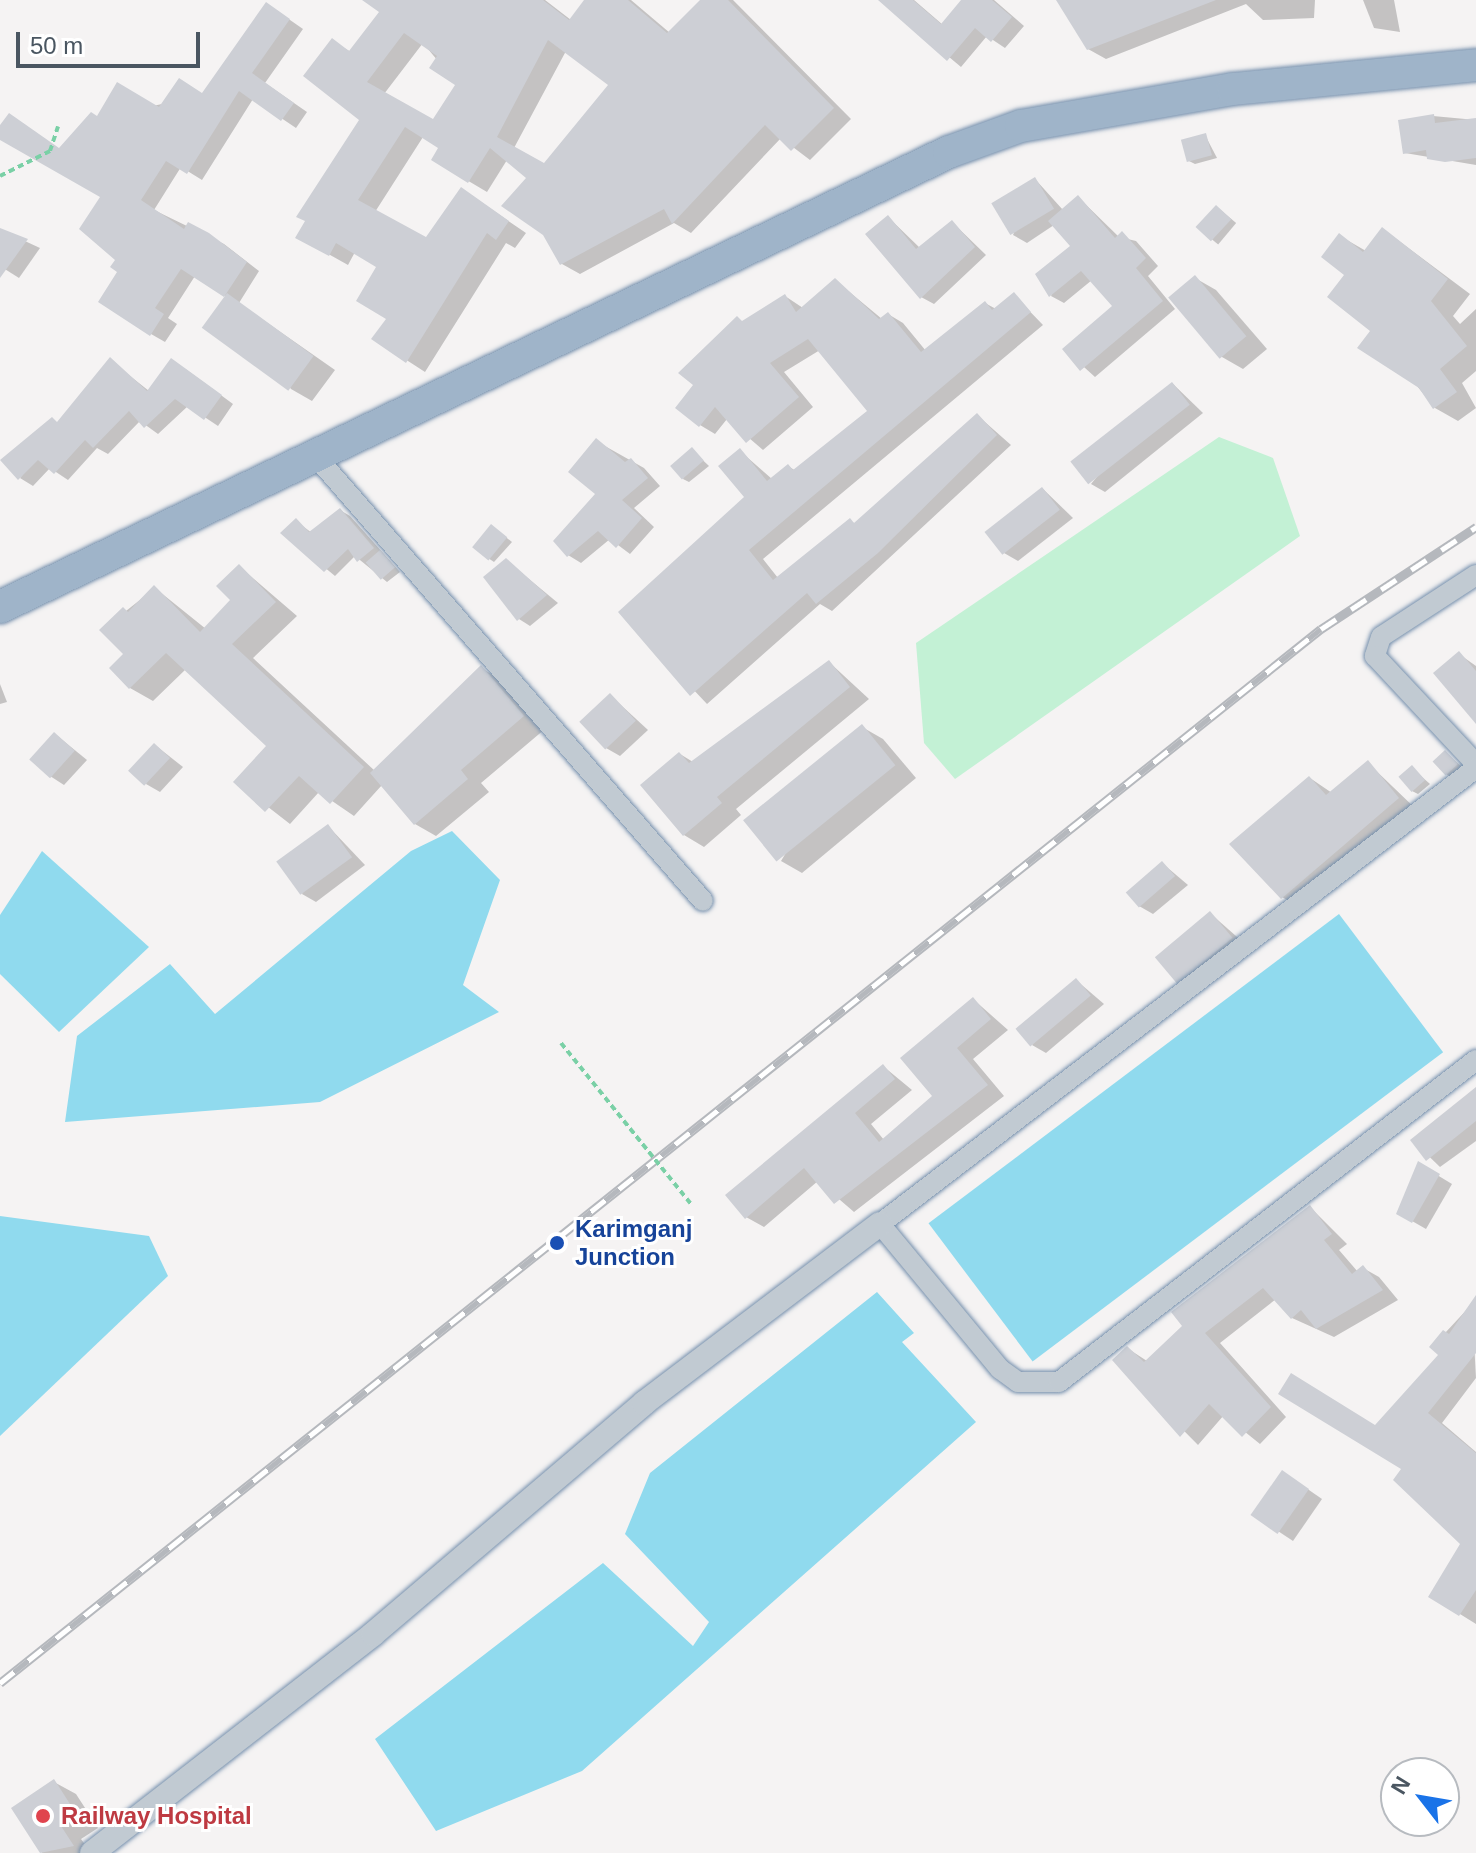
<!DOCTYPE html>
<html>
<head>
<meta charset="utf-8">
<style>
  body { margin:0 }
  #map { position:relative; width:1476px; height:1853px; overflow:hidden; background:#f5f3f3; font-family:Helvetica,sans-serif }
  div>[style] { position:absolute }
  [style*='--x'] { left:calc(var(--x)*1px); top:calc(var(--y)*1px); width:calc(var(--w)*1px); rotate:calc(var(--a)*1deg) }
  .green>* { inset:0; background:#c3f1d5 }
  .water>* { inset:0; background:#90daee; transform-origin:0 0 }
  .shadow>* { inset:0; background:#0003; transform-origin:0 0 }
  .building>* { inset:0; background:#cdcfd5; transform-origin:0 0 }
  .path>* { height:4px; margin-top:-2px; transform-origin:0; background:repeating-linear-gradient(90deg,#7ad0a6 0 6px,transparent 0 10px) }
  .roads { filter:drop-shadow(0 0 2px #7690ad) drop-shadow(0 0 2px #7690ad) }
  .minor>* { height:20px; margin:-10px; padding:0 10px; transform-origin:10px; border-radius:10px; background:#c1cad2 }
  .tertiary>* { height:24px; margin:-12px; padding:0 12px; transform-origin:12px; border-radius:12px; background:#c1cad2 }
  .trunk>* { height:32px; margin:-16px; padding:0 16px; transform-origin:16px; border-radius:16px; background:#9fb4c9 }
  .rail>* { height:9px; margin-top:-4.5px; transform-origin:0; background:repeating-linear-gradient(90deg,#fff 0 18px,#b5b8bd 0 36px); box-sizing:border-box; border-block:2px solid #b5b8bd }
  .path-bridge>* { height:4px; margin-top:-2px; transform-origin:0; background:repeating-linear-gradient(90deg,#7ad0a6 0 6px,transparent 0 10px) }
  .dots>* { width:22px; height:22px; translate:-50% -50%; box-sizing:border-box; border:4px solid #fff; border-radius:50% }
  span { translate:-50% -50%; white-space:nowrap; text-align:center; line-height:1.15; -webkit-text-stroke:6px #fff; paint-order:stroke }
  .transit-label { font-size:24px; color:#164399; font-weight:700 }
  .left { translate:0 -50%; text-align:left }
  .health-label { font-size:24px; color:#be3a42; font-weight:700 }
  .north { position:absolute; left:1380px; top:1757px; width:80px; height:80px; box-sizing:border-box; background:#fff; border:2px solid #b7bbc0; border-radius:50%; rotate:301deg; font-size:22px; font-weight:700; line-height:32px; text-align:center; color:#4a5661 }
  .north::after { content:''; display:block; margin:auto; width:28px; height:36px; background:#1a73e8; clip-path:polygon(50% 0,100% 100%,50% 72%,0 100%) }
  .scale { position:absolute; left:16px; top:32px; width:184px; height:36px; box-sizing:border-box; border:4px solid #4a5661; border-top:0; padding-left:10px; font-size:24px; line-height:28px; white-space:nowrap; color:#4a5661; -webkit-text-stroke:6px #fff; paint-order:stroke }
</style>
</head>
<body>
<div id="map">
  <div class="green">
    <div style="clip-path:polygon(1219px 437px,1273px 458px,1300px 536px,955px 779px,924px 743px,916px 643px)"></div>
  </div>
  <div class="water">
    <div style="clip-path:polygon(452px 831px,500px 880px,463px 985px,499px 1012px,320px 1102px,65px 1122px,77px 1036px,170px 964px,215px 1014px,411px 851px)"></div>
    <div style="clip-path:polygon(42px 851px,149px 947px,59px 1032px,0 974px,0 915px)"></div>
    <div style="left:1339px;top:914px;width:173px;height:514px;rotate:53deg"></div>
    <div style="clip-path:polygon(0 1216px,149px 1236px,168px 1276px,0 1436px)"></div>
    <div style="clip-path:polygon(877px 1292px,914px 1333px,902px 1342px,976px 1422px,582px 1771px,436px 1831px,375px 1739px,603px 1563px,693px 1646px,709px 1622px,625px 1534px,650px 1473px)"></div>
  </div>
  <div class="shadow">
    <div style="clip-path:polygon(evenodd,366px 0,545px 0,571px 20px,587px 0,631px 0,670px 33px,703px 0,733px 0,851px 119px,810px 160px,781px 138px,691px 233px,674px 223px,580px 274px,562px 264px,528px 178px,507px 160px,487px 192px,433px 160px,441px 148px,423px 137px,375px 212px,427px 239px,462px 189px,526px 233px,515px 248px,506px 243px,425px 372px,374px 339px,389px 318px,379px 267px,355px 252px,348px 265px,298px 237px,361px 119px,332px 41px,351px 52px,381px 12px,366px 0,423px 43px,458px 85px,434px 121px,384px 94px,423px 43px,366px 0,566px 51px,611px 85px,545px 165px,514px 148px,566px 51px)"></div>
    <div style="clip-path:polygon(881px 0,914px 0,943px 25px,964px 0,994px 0,1024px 26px,1005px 48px,987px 36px,961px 67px)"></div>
    <div style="clip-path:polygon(1059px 0,1315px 0,1314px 18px,1263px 20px,1246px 4px,1106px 59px,1088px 49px)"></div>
    <div style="clip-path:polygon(1363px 0,1394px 0,1400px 32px,1374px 28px)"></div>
    <div style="clip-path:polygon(280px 13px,303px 29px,265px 83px,307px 112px,296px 128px,253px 99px,202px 180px,181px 167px,154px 210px,224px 244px,259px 271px,239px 303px,335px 370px,312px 401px,291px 389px,227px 297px,195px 276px,168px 318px,177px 324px,165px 342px,151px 334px,120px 271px,103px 197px,0 137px,0 129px,60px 150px,98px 118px,203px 95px)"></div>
    <div style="clip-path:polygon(1433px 116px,1476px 120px,1476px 165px,1405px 153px)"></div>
    <div style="clip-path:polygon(1205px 135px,1217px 158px,1195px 164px,1189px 161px)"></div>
    <div style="clip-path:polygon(1035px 179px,1063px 210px,1079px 198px,1119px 237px,1136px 241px,1158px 266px,1148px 276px,1175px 309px,1095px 377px,1064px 349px,1115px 306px,1092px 280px,1064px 303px,1051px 296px,1072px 247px,1054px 225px,1027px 243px,1013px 235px)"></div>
    <div style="left:1217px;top:207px;width:25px;height:28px;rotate:40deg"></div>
    <div style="clip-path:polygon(888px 217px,920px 248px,952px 222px,986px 255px,934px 304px,921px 297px)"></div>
    <div style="clip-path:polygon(1383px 229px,1470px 294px,1453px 316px,1460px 324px,1476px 309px,1476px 371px,1462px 383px,1476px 408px,1458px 421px,1435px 408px,1372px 331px,1347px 275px,1340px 236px,1366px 251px)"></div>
    <div style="clip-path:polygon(1px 230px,40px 248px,19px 278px,0 266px)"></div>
    <div style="clip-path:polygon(1195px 278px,1216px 290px,1267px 349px,1243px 369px,1222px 357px)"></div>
    <div style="clip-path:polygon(835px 280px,882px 319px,888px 314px,903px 323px,926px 351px,985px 303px,996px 309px,1014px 295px,1043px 325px,763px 559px,778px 578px,850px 521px,856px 524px,977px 415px,1011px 445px,832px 611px,820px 604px,707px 704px,620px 612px,747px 497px,740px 451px,772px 479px,788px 466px,796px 471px,870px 411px,820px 350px,784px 372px,813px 407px,763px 450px,727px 419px,715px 434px,700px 425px,744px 322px,785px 296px,803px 308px)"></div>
    <div style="clip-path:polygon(110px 360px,149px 391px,184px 368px,233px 404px,218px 426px,188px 406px,158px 434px,140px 421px,108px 454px,97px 448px,68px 480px,50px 468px,33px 486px,20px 478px)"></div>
    <div style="clip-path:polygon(1173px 384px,1203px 413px,1105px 492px,1091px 484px)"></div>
    <div style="clip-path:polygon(596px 441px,644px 468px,660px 486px,634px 508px,654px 527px,630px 554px,610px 539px,581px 563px,568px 555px,598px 494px)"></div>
    <div style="clip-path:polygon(692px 450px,709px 466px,689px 482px,683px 479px)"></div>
    <div style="clip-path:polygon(1043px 489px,1073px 518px,1018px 561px,1004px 553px)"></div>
    <div style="clip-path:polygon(340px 510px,350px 516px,400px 572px,387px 582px,355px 556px,335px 576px,283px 533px,296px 521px,312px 533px)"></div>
    <div style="clip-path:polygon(497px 530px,512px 542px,494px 562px,488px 558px)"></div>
    <div style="clip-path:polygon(506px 560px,558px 603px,530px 626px,519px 619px)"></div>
    <div style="clip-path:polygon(239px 566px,297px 616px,253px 658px,375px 771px,481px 668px,502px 680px,545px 729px,481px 783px,489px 792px,436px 836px,415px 824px,382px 785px,354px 816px,319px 792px,290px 824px,236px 782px,269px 746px,186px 669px,153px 701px,130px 688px,126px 654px,102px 630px,155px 588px,206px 629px,232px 600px)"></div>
    <div style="clip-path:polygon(1459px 654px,1476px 666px,1476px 716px)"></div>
    <div style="clip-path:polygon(829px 662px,869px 699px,736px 809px,741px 815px,704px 847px,684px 835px,680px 754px,693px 762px)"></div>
    <div style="clip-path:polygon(0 684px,7px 702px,0 704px)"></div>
    <div style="clip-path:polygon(610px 695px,648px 730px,620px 756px,606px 748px)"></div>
    <div style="clip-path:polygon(862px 727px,883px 739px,916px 778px,802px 873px,781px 861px)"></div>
    <div style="clip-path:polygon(55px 734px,87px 760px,64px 785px,50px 776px)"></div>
    <div style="clip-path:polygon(155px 745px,183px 767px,160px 792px,146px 784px)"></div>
    <div style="clip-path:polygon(1445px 752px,1463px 768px,1452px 778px,1446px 774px)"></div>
    <div style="clip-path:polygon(1368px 763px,1417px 810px,1302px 909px,1282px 897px,1310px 778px,1332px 793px)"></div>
    <div style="clip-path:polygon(1412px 768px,1430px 784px,1418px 794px,1412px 791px)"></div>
    <div style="clip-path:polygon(328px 826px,365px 865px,316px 902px,302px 894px)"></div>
    <div style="clip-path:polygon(1162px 863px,1188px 885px,1153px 914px,1139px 906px)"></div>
    <div style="clip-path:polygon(1211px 914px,1253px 951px,1198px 993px,1176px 981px)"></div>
    <div style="clip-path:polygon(1076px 980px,1104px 1004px,1046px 1053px,1032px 1045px)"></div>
    <div style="clip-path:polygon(973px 999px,1008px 1030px,973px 1059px,1004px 1096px,854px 1212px,818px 1181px,764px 1227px,746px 1217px,883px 1066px,912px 1090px,871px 1124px,884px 1140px,935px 1096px)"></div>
    <div style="clip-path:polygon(1476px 1089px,1476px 1141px,1440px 1167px,1412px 1140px)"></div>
    <div style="clip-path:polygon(1419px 1164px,1452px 1184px,1426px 1229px,1398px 1213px)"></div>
    <div style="clip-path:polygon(1310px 1207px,1347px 1244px,1339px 1250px,1358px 1272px,1363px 1268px,1379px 1277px,1398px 1300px,1334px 1337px,1292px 1318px,1276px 1299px,1220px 1343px,1286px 1417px,1260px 1444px,1224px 1415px,1198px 1445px,1114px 1360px,1127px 1348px,1147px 1361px)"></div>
    <div style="clip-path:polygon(1472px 1304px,1476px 1378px,1442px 1423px,1476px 1452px,1476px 1624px,1431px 1596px,1463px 1544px,1375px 1427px,1441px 1354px,1432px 1347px)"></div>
    <div style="clip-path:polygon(1296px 1481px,1322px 1499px,1293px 1541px,1254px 1515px)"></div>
    <div style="clip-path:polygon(54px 1782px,76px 1794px,98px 1828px,81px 1839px,91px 1853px,42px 1853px,14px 1808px)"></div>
  </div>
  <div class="building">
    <div style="clip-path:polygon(evenodd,362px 0,543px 0,569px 20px,584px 0,628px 0,667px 33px,700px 0,728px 0,834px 108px,791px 151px,765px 125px,672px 224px,664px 209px,560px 265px,543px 235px,501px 206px,526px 178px,490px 148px,468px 183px,431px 160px,438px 148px,405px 127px,358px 200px,426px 237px,461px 187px,509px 221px,496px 240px,487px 233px,406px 363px,371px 339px,386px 319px,356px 301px,376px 267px,336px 243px,329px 256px,295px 238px,305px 221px,296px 217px,359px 120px,303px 76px,332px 38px,349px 51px,379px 12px,362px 0,404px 33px,437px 56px,429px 68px,455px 85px,433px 119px,367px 82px,404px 33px,362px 0,548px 40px,608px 85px,544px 163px,497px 137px,548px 40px)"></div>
    <div style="clip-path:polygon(878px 0,913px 0,941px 24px,961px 0,992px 0,1012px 17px,991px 42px,975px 28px,947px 61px)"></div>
    <div style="clip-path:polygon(1056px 0,1216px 0,1087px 50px)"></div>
    <div style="clip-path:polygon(266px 2px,290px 19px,252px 73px,294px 103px,281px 121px,239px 91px,187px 174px,166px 161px,141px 200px,184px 229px,188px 222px,209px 233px,247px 262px,224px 297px,181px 269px,155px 308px,164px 314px,150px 336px,98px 302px,117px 272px,110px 267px,115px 260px,79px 229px,100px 197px,0 140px,0 125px,9px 113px,59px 148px,91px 112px,97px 116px,117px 82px,159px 107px,179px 78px,202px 93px)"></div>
    <div style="clip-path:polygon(1434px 114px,1435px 123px,1476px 118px,1476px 158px,1445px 162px,1427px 159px,1426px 150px,1403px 154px,1398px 120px)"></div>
    <div style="left:1206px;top:133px;width:23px;height:26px;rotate:75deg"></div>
    <div style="left:1035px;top:177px;width:37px;height:51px;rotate:59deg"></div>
    <div style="clip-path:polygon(1078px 195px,1115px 238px,1122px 231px,1146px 258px,1136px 268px,1163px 301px,1080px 371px,1062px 349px,1112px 306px,1081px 271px,1049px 297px,1035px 274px,1070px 246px,1048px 221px)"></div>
    <div style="left:1216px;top:205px;width:21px;height:30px;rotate:43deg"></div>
    <div style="clip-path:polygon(888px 215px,916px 249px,952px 220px,975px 247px,920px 299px,865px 234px)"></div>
    <div style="clip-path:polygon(1382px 227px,1448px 279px,1431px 301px,1467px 346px,1440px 369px,1457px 392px,1433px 409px,1419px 388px,1357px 348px,1370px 331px,1327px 297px,1344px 275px,1321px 257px,1339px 233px,1363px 252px)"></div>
    <div style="clip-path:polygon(0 228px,28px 239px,0 278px)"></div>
    <div style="left:1195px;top:275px;width:80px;height:35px;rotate:50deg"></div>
    <div style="clip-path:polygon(835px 278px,879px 319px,888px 312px,921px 352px,985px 301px,992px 310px,1014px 292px,1031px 312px,749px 550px,773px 580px,850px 518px,854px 523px,977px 413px,997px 435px,878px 553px,816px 604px,807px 593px,690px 696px,618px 612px,744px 497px,718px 466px,740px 448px,767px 481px,788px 464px,793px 470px,867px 411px,808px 339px,770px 363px,799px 397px,746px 443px,715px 407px,699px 427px,675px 408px,693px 385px,678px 373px,737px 316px,742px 321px,785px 294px,796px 312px)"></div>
    <div style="left:227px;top:293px;width:107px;height:43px;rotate:36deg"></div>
    <div style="clip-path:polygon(110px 357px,147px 391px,171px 358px,222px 395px,204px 420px,175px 399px,144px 428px,129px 411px,93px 448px,85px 440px,54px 474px,38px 460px,18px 480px,0 460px,52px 417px,57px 422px)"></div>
    <div style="left:1172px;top:382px;width:29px;height:129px;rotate:52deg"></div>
    <div style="clip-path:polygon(596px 438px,625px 462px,631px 458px,648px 478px,622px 500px,642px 518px,616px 548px,598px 531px,567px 557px,553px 541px,595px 494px,568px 472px)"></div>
    <div style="left:692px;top:447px;width:18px;height:29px;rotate:49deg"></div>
    <div style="left:1042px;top:487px;width:29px;height:73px;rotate:52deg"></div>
    <div style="clip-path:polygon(340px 508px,374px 548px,357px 562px,348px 549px,324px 572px,280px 533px,296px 518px,309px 532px)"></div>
    <div style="left:491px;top:524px;width:21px;height:30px;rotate:39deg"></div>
    <div style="left:380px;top:550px;width:23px;height:19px;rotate:49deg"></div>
    <div style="clip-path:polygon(506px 558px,547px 595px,517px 621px,483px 577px)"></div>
    <div style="clip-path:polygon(239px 564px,276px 602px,232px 644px,364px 767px,330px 804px,299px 776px,265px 812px,233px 782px,266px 746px,166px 653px,129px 689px,109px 668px,123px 654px,99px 630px,123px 607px,128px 612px,154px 585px,200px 632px,230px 600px,216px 586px)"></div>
    <div style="clip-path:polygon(1459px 651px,1476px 671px,1476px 724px,1433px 673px)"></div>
    <div style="clip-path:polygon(829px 660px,850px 687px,717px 797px,722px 803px,683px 836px,640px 785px,679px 752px,689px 763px)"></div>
    <div style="clip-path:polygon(481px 665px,524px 716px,461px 770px,468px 779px,414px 825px,370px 773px)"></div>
    <div style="left:610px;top:693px;width:38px;height:42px;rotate:47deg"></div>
    <div style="left:862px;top:724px;width:53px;height:153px;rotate:51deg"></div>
    <div style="left:54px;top:732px;width:28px;height:37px;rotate:42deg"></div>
    <div style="left:154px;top:743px;width:22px;height:38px;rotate:43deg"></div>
    <div style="left:1445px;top:750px;width:19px;height:17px;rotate:47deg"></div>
    <div style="clip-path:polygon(1368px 760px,1399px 798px,1281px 899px,1229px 844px,1309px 776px,1326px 795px)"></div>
    <div style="left:1412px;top:765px;width:20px;height:18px;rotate:49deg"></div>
    <div style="left:328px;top:824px;width:41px;height:64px;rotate:54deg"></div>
    <div style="left:1162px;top:861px;width:20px;height:48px;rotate:49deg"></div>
    <div style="left:1210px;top:911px;width:35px;height:72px;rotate:50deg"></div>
    <div style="left:1076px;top:978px;width:23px;height:79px;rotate:50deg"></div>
    <div style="clip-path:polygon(973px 997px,991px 1019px,957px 1048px,988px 1085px,834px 1204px,804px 1168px,745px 1219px,725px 1195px,883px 1064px,895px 1079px,855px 1113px,879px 1142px,932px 1096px,900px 1058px)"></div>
    <div style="clip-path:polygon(1476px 1087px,1476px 1121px,1426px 1161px,1410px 1140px)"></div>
    <div style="clip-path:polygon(1418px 1161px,1440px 1174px,1412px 1223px,1396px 1214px)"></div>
    <div style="clip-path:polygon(1310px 1205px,1332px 1234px,1324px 1240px,1352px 1274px,1363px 1265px,1383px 1290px,1316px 1329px,1301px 1310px,1291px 1319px,1263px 1288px,1205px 1333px,1271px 1407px,1242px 1437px,1209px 1404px,1180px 1437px,1112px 1360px,1127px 1346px,1144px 1362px,1182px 1326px,1171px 1312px)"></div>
    <div style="clip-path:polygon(1476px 1295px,1476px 1353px,1428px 1413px,1476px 1453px,1476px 1590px,1459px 1616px,1428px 1597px,1460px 1544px,1393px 1480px,1401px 1469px,1278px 1394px,1291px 1373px,1375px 1425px,1438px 1355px,1429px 1347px,1443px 1330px,1449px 1334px)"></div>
    <div style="left:1282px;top:1470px;width:33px;height:55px;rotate:35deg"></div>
    <div style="clip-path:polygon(54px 1779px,77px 1815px,61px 1826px,74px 1846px,40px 1853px,11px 1808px)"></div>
  </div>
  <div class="path">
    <div style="--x:0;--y:176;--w:56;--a:-26.6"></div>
    <div style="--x:50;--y:151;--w:26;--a:-72"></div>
  </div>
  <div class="roads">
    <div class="minor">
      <div style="--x:312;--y:452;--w:595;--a:48.95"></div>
      <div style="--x:1476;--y:575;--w:113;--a:146.9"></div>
      <div style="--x:1381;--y:637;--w:20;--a:108"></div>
      <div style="--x:1375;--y:656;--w:148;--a:46.9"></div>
      <div style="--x:1476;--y:768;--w:750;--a:142.58"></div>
      <div style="--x:880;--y:1224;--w:188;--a:50.4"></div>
      <div style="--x:1000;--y:1369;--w:22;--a:36"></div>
      <div style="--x:1018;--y:1382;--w:41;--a:0"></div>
      <div style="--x:1059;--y:1382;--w:527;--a:-37.67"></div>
    </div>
    <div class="tertiary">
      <div style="--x:92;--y:1853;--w:356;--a:-37.9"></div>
      <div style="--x:373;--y:1634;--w:356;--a:-40.4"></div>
      <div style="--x:644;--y:1403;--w:296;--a:-37.2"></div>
    </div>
    <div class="trunk">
      <div style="--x:0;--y:607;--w:1052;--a:-25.62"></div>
      <div style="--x:949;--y:152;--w:77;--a:-19.9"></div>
      <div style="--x:1021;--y:126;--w:215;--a:-9.9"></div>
      <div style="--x:1233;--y:89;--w:244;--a:-5.6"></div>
    </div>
  </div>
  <div class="rail">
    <div style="--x:0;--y:1683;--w:1690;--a:-38.59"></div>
    <div style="--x:1321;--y:629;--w:186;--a:-33.3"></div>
  </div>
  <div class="path-bridge">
    <div style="--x:561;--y:1043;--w:207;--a:51.1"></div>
  </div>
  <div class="dots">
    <div style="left:557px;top:1243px;background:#1a4fb4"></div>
    <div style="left:43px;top:1816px;background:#e0444e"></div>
  </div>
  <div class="transit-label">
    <span class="left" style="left:575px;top:1243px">Karimganj<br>Junction</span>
  </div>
  <div class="health-label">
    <span class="left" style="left:61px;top:1816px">Railway Hospital</span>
  </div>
  <div class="north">N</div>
  <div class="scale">50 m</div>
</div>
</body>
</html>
